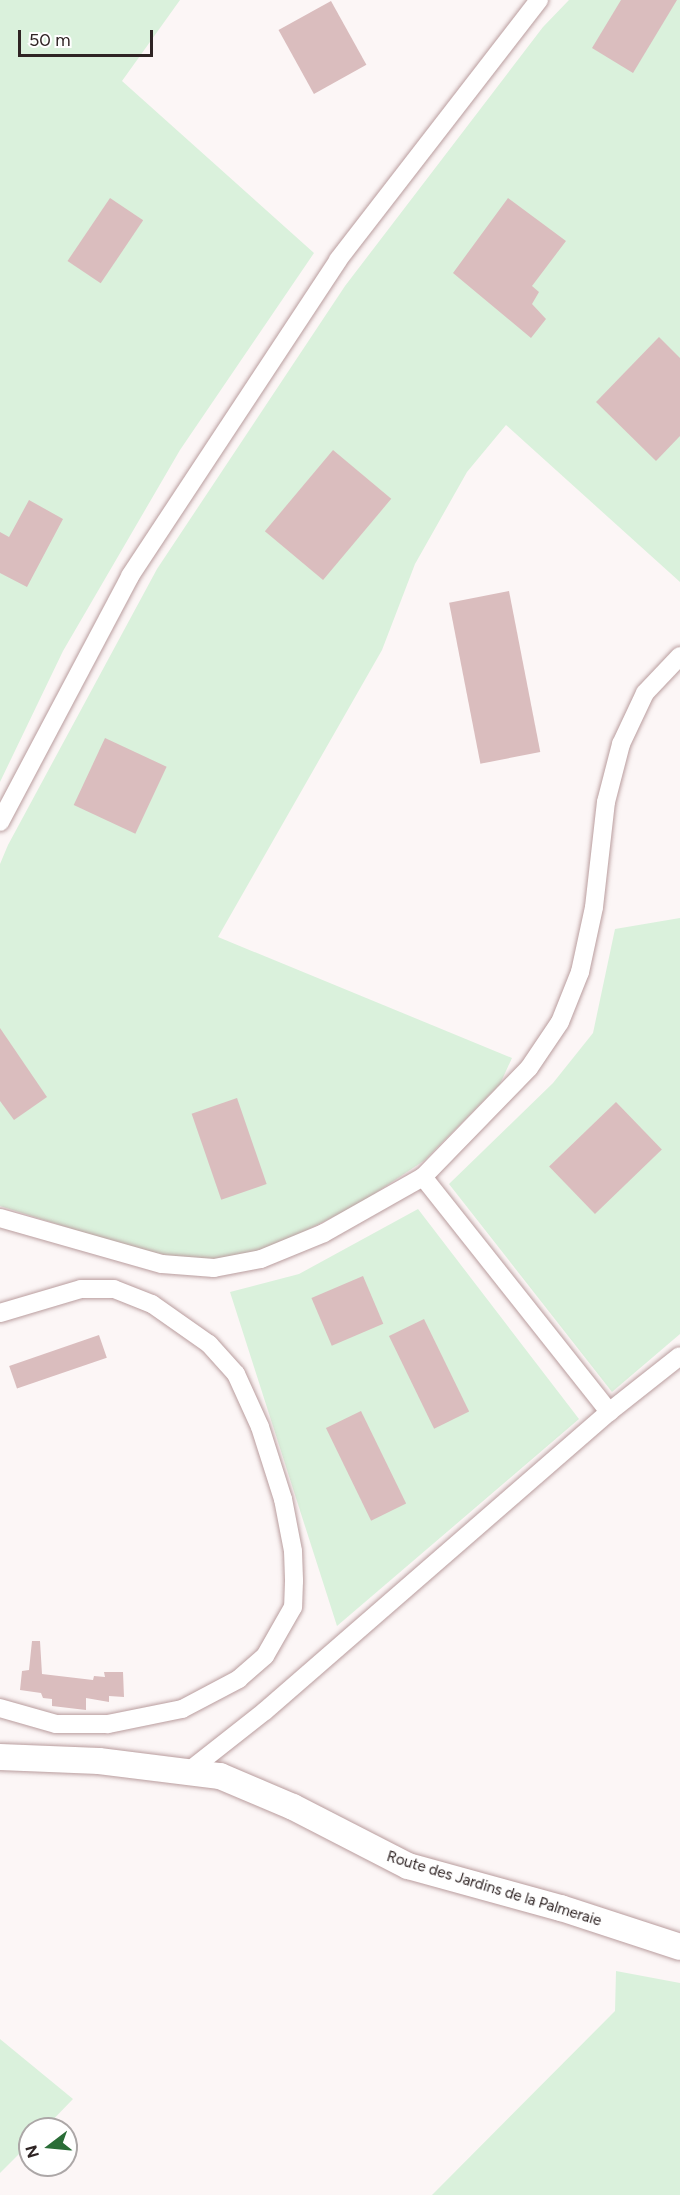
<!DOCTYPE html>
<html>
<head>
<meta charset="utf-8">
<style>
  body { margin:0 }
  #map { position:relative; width:680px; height:2195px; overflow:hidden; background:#fcf6f6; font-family:Figtree,sans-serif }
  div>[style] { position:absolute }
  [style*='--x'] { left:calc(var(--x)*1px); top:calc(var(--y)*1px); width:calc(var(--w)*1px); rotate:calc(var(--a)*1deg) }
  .green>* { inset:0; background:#daf1dc }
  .building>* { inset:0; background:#dabdbe; transform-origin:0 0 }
  .roads { filter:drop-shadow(0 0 2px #b99d9e) drop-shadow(0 0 2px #b99d9e) }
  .street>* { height:18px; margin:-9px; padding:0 9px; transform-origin:9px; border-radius:9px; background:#fff }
  .secondary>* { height:26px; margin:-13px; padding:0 13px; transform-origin:13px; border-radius:13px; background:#fff }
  span { translate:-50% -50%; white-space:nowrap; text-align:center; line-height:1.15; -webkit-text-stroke:4.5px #fff; paint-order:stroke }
  .street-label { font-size:15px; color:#2f2424 }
  .north { position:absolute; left:18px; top:2117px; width:60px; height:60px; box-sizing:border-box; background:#fff; border:2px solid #aca7a7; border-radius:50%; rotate:254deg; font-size:16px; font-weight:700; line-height:24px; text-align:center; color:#2f2424 }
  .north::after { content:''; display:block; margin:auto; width:21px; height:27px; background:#2a6d37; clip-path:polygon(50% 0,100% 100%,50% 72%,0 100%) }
  .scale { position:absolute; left:18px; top:30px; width:135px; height:27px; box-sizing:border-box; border:3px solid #2f2424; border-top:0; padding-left:8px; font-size:18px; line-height:21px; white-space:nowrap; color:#2f2424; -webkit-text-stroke:4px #fff; paint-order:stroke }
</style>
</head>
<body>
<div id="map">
  <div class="green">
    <div style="clip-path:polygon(0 0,180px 0,122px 81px,314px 253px,180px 450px,63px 651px,0 782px)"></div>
    <div style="clip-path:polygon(569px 0,680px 0,680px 582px,506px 425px,467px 472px,415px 564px,382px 650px,218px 937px,512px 1058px,500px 1084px,425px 1160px,359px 1204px,267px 1250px,206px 1264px,129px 1247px,0 1206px,0 864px,8px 845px,157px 569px,345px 286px,543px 27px)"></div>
    <div style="clip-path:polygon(680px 918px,680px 1334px,612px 1392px,449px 1184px,553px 1083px,593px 1033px,615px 929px)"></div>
    <div style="clip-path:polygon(418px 1209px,579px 1419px,337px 1626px,230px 1292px,299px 1274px)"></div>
    <div style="clip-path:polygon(616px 1971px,680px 1983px,680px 2195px,432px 2195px,615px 2011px)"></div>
    <div style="clip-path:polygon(0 2039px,73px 2099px,44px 2129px,30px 2129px,30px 2143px,0 2173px)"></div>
  </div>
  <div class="building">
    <div style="clip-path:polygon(621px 0,677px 0,633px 73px,592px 48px)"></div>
    <div style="left:331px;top:1px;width:73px;height:60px;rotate:61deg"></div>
    <div style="left:110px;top:198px;width:40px;height:76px;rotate:34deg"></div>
    <div style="clip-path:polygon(508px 198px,566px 241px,532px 286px,539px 292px,532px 304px,546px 319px,531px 338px,453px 273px)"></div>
    <div style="clip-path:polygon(659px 337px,680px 358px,680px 436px,656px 461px,596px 402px)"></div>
    <div style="left:333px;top:450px;width:76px;height:106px;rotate:40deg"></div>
    <div style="clip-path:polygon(29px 500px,63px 519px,27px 587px,0 573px,0 532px,9px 537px)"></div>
    <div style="left:509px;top:591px;width:164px;height:61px;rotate:79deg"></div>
    <div style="left:105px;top:738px;width:68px;height:74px;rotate:25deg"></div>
    <div style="clip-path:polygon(0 1028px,47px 1097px,14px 1120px,0 1101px)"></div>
    <div style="left:237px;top:1098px;width:91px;height:48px;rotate:71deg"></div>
    <div style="left:616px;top:1102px;width:66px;height:93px;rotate:46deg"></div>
    <div style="left:363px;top:1276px;width:52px;height:56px;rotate:67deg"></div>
    <div style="left:424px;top:1319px;width:103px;height:39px;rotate:64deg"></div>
    <div style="left:99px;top:1335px;width:24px;height:95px;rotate:71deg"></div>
    <div style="left:361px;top:1411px;width:103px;height:39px;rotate:64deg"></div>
    <div style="clip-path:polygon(32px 1641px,40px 1641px,42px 1674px,93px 1680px,94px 1676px,105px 1677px,104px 1672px,123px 1672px,124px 1697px,109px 1696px,109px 1702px,86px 1698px,86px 1710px,52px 1706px,52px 1699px,43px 1698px,41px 1693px,20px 1690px,22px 1671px,29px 1670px)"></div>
  </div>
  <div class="roads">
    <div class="street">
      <div style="--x:0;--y:822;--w:278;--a:-62.1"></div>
      <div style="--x:130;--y:576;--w:378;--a:-56.6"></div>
      <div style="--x:338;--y:260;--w:329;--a:-52.3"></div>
      <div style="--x:423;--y:1177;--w:300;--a:51.6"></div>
      <div style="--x:0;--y:1218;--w:168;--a:15.9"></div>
      <div style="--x:162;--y:1264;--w:52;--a:4.4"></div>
      <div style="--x:214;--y:1268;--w:48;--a:-10.8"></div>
      <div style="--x:261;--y:1259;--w:68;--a:-22.4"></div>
      <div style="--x:324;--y:1233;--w:114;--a:-29.5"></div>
      <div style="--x:423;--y:1177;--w:152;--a:-45.8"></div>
      <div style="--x:529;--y:1068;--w:55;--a:-56"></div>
      <div style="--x:560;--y:1022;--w:54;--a:-68.2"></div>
      <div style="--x:580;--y:972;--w:66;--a:-77.8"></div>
      <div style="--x:594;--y:907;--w:106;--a:-83.5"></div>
      <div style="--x:606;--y:802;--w:60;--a:-75.5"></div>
      <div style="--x:621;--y:744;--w:56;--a:-64.8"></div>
      <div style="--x:645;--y:693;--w:51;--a:-46.6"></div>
      <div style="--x:0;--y:1313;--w:84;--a:-16.5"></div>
      <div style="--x:81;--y:1289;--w:33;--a:0"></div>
      <div style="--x:114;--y:1289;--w:41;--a:21.5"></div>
      <div style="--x:152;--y:1304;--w:70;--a:35.1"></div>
      <div style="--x:209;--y:1344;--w:40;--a:48"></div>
      <div style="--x:236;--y:1374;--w:58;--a:65.6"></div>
      <div style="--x:260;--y:1427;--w:76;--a:72.3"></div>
      <div style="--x:283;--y:1499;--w:53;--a:79.1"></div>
      <div style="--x:293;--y:1551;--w:30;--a:88"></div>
      <div style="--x:294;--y:1581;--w:26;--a:92"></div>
      <div style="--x:293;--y:1607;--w:56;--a:119.7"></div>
      <div style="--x:265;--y:1656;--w:35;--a:139"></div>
      <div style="--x:239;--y:1679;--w:64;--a:152.2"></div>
      <div style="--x:182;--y:1709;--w:76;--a:168.5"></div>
      <div style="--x:108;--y:1724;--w:52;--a:180"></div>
      <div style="--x:56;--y:1724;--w:58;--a:-164.1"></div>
      <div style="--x:190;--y:1770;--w:95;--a:-38.2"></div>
      <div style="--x:265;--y:1711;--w:456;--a:-41"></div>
      <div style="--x:609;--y:1412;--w:90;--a:-38.3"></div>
    </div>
    <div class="secondary">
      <div style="--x:0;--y:1757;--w:99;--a:2.3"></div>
      <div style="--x:99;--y:1761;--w:122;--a:7.1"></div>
      <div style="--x:220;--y:1776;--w:79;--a:23"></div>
      <div style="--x:293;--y:1807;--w:129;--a:27.2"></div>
      <div style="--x:408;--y:1866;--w:159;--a:15.4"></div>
      <div style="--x:561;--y:1908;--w:125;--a:18.1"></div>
    </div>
  </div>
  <div class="street-label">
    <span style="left:494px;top:1889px;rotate:17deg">Route des Jardins de la Palmeraie</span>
  </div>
  <div class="north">N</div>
  <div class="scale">50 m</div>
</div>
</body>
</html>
